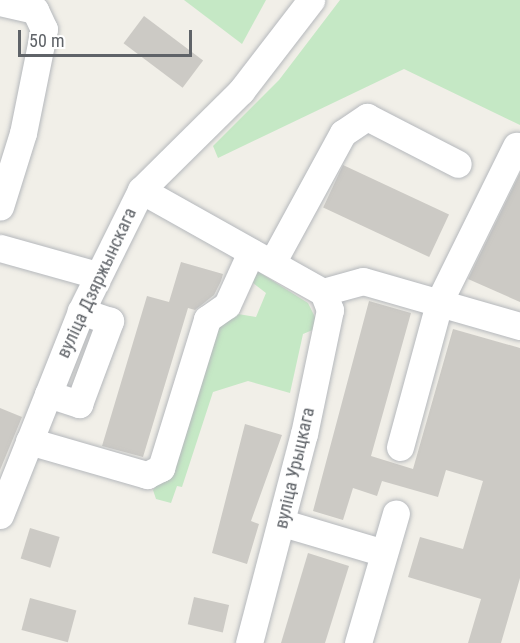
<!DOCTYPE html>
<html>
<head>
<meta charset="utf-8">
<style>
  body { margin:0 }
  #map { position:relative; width:520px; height:643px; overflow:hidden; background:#f1efe8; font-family:"Roboto Condensed",sans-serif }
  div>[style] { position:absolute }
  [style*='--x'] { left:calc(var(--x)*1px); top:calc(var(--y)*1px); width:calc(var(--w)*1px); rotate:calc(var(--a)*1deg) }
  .green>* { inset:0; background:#c5e8c5 }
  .building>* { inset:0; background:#cccac5; transform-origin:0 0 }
  .roads { filter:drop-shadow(0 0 2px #b5b8bc) drop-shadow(0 0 2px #b5b8bc) }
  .minor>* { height:27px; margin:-13.5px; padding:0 13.5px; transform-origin:13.5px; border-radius:13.5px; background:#fff }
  span { translate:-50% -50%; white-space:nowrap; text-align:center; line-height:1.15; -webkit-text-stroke:6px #fff; paint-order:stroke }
  .street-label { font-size:18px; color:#5f6368 }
  .scale { position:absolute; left:18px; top:30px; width:174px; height:27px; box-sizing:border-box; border:3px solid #5f6368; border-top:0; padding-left:8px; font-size:18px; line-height:21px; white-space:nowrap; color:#5f6368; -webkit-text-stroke:4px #fff; paint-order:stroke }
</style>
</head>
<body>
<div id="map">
  <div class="green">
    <div style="clip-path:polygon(184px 0,266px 0,242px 44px)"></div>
    <div style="clip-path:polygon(340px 0,520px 0,520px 125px,404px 69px,218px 158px,213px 146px,279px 80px)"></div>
    <div style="clip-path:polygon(254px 269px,308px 303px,315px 317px,315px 329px,303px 334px,290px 393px,248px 381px,213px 392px,182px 487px,177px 486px,171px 503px,156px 499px,153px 490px,167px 471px,211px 324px,232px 313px,256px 317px,266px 293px,248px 279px)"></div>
  </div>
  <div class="building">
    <div style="left:144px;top:16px;width:74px;height:34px;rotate:37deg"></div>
    <div style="left:343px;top:165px;width:117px;height:47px;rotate:25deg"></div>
    <div style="clip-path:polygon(520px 173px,520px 302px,468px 279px)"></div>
    <div style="clip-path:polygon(181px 262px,223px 274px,221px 281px,214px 295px,195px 310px,188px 308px,143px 457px,102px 446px,147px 296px,169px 302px)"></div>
    <div style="clip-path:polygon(369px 301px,411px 313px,371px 456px,413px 469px,453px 329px,520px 348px,520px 578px,501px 643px,468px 643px,481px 599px,408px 577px,420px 537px,463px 549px,483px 481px,446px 470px,438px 497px,382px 481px,377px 496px,353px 488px,343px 520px,313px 511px)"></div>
    <div style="clip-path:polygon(0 408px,22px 417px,0 470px)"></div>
    <div style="clip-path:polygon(245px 424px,282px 435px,251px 521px,259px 524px,247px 564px,212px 553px)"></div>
    <div style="left:30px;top:528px;width:31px;height:32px;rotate:17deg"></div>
    <div style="clip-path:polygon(308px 553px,349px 566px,325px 643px,281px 643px)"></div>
    <div style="left:194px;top:597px;width:36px;height:28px;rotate:13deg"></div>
    <div style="left:30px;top:598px;width:48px;height:33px;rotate:15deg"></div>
  </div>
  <div class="roads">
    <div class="minor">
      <div style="--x:0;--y:2;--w:36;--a:13"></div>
      <div style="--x:35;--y:10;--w:21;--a:65"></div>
      <div style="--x:44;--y:29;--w:106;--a:101.4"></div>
      <div style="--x:23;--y:133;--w:77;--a:107.3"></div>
      <div style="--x:141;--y:190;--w:209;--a:29.3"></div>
      <div style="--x:323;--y:292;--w:41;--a:-15.4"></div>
      <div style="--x:363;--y:281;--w:163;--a:16"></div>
      <div style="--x:0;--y:248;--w:101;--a:15.6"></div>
      <div style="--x:272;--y:263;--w:148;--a:-61.4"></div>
      <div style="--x:343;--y:133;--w:29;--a:-34"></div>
      <div style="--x:367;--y:117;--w:102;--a:27.3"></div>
      <div style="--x:48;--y:394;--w:33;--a:18"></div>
      <div style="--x:79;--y:404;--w:89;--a:-69.5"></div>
      <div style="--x:110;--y:321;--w:31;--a:-161"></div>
      <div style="--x:29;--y:441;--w:123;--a:16.1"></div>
      <div style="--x:147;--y:475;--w:16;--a:-27"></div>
      <div style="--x:161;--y:468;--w:156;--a:-72.8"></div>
      <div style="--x:207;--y:319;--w:24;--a:-35"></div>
      <div style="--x:227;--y:305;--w:58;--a:-65.6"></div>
      <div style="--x:400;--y:447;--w:152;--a:-74.8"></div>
      <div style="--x:440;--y:300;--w:172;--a:-63.7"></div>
      <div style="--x:0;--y:515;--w:219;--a:-68.3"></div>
      <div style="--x:81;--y:311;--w:135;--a:-63.6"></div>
      <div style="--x:141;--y:190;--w:141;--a:-44.7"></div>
      <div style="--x:241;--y:91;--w:115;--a:-52.4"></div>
      <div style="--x:283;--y:523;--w:105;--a:16.5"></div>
      <div style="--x:249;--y:643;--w:216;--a:-75.3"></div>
      <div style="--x:304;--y:434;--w:127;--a:-78.2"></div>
      <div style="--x:330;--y:310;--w:19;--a:-111"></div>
      <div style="--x:358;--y:643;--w:135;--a:-73.7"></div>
    </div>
  </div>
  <div class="street-label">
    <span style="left:97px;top:283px;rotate:-65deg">вуліца Дзяржынскага</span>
    <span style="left:295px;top:468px;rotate:-77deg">вуліца Урыцкага</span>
  </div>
  <div class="scale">50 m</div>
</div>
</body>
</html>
